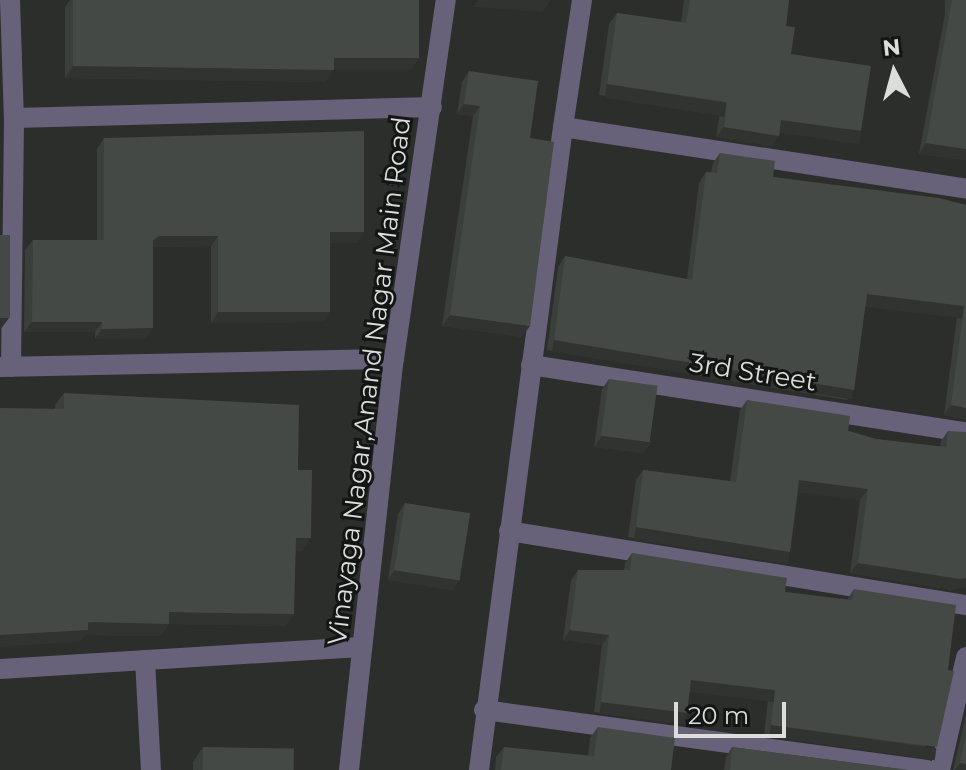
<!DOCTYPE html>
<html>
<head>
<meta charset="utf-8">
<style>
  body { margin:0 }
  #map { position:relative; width:966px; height:770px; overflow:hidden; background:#2b2e2b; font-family:Montserrat,sans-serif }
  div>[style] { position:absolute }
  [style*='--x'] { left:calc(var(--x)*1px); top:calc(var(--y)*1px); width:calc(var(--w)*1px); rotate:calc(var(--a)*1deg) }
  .street>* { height:20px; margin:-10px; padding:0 10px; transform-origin:10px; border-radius:10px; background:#67617a }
  .wall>* { inset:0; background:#3b3f3b }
  .shaded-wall>* { inset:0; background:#303330; transform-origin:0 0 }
  .building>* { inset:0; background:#454945; transform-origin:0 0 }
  span { translate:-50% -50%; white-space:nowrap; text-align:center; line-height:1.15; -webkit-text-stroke:6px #141615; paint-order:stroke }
  .street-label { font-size:26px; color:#dcdedc }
  .north { position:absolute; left:854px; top:32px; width:80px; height:80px; -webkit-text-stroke:6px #141615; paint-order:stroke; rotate:354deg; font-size:22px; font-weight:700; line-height:32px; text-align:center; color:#dcdedc }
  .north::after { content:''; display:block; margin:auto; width:28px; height:36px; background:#dcdedc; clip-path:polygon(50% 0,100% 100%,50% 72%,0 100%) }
  .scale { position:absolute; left:674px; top:702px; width:112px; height:36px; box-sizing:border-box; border:4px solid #dcdedc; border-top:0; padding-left:10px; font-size:24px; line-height:28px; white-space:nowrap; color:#dcdedc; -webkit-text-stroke:6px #141615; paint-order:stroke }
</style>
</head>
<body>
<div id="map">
  <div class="street">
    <div style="--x:10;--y:0;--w:118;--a:88.1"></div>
    <div style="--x:14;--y:118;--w:418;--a:-1.5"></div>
    <div style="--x:563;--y:127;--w:128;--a:-81.5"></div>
    <div style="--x:531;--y:365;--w:440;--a:8.8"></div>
    <div style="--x:0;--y:367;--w:394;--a:-1.2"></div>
    <div style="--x:11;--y:367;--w:249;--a:-89.3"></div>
    <div style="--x:509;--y:531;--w:463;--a:9.2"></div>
    <div style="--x:145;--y:660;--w:110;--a:86.9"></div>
    <div style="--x:0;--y:669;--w:362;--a:-3.5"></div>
    <div style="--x:484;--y:710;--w:447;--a:7.7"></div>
    <div style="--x:349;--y:770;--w:413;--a:-83.8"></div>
    <div style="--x:394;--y:359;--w:363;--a:-81.8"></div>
    <div style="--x:479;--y:770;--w:648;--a:-82.56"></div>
    <div style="--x:563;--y:127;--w:408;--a:8.7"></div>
    <div style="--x:940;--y:770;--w:116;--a:-77"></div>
  </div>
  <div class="wall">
    <div style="clip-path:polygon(70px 0,419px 0,419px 58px,411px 70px,333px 70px,325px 82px,65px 78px,65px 7px)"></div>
    <div style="clip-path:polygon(684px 0,789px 0,786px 26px,791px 54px,854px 142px,780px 132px,779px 136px,772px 146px,716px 137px,720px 113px,599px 95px,609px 24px,617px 13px,681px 22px)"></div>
    <div style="clip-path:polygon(945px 0,966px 0,966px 160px,919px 154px,945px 14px)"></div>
    <div style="clip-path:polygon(469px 71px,530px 138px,522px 337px,442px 326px,473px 116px,457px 114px,462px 82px)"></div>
    <div style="clip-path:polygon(104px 138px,357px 243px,330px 243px,323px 322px,211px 323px,211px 246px,153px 247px,146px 339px,95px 339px,95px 332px,24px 332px,25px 250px,33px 240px,97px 240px,97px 149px)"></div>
    <div style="clip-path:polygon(720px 153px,773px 177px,966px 205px,966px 420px,944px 415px,957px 317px,865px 306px,854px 390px,847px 400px,547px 350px,558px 267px,565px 256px,687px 279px,699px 183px,706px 172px,711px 173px,713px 163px)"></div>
    <div style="clip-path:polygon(609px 379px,651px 442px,643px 453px,594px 447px,602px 389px)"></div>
    <div style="clip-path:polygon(64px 393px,298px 470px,302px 551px,296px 550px,286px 626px,169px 624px,160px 636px,85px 635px,79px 642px,55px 409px,55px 405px)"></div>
    <div style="clip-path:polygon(747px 400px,876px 439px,940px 447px,941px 441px,948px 431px,953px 590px,850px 573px,860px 500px,798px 492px,790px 552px,783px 562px,628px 537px,636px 480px,643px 470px,730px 481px,740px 410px)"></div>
    <div style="clip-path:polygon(405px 503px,460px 579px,452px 590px,388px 580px,398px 514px)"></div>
    <div style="clip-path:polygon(632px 553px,785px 592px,847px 600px,854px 589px,930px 757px,764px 735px,768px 700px,690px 691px,680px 723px,594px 712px,602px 645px,563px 640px,571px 580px,578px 570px,624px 570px,625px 563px)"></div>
    <div style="clip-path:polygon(966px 715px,966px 770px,953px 770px)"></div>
    <div style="clip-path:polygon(598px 727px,671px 770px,495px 770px,496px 757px,504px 747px,588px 756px,590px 738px)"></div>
    <div style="clip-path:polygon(203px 747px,293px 770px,193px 770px,193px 762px)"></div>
    <div style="clip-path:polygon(732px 747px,908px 770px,724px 770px,726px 757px)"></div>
  </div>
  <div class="shaded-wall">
    <div style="clip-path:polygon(478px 0,551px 0,542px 12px,473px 7px)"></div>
    <div style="clip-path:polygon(334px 58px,419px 58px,411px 70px,333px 70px,325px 82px,65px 78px,73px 66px)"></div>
    <div style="left:607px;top:84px;width:121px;height:14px;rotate:9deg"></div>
    <div style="clip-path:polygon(464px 104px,480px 106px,473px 116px,457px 114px)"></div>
    <div style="left:781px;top:120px;width:81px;height:13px;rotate:8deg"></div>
    <div style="clip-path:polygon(724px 127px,779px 136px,772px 146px,716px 137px)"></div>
    <div style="clip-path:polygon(926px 143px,966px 149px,966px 160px,919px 154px)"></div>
    <div style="clip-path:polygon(330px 232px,364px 232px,357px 243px,323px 243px)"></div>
    <div style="clip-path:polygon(159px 236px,218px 236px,211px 246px,152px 247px,153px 240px)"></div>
    <div style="left:867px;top:294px;width:98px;height:13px;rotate:7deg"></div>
    <div style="clip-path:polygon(218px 312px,330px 312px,323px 322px,211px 323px)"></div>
    <div style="clip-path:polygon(450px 315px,530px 326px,522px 337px,442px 326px)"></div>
    <div style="clip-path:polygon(0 318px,9px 318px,0 330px)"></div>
    <div style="clip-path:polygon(32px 322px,102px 322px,95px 332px,24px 332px)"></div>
    <div style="clip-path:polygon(153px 328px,146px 339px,95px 339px,102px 329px)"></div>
    <div style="left:554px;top:340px;width:304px;height:12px;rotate:9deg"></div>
    <div style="clip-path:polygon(951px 405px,966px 408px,966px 420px,944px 415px)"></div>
    <div style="clip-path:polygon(602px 436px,651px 442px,643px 453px,594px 447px)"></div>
    <div style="clip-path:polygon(799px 480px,868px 489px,860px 500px,792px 491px)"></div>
    <div style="left:636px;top:527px;width:156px;height:13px;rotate:9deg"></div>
    <div style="clip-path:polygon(296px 538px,311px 538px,302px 551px,287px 550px)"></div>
    <div style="clip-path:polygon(858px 563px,966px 578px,966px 587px,953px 590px,850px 573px)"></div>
    <div style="clip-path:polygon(395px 570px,460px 579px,452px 590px,388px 580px)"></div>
    <div style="clip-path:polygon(169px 612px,294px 614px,286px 626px,169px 624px,160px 636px,85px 635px,79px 642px,0 647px,0 635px)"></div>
    <div style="clip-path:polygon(570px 630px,609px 635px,602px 645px,563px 640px)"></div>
    <div style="left:691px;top:680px;width:85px;height:12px;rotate:7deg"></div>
    <div style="left:601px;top:702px;width:87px;height:12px;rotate:7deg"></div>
    <div style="left:771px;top:725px;width:167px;height:12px;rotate:8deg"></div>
    <div style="clip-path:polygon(960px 763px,966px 764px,966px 770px,955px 770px)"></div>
  </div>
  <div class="building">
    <div style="clip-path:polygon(73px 0,419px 0,419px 58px,334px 58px,334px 70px,73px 66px)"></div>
    <div style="clip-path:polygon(690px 0,789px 0,786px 26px,795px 27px,791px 54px,871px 66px,861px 131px,781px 120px,779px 136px,724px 127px,727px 102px,607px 84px,617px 13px,686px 23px)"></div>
    <div style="clip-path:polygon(952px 0,966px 0,966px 149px,926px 143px)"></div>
    <div style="clip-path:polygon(469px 71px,538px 81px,530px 138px,554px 142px,530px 326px,450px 315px,480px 106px,464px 104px)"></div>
    <div style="clip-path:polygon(364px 131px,364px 232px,330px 232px,330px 312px,218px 312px,218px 236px,159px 236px,153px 240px,153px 328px,102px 329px,102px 322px,32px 322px,33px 240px,104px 240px,104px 138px)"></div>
    <div style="clip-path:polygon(720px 153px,775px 161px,773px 177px,939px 198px,966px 205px,966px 408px,951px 405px,964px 306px,867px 294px,854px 390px,554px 340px,565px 256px,692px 280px,706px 172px,717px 173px)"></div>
    <div style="left:0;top:235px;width:10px;height:83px"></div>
    <div style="left:609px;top:379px;width:49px;height:57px;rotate:8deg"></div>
    <div style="clip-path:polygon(64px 393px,299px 405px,298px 470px,312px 470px,311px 538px,296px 538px,294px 614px,169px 612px,169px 624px,88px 622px,88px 630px,0 635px,0 408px,64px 409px)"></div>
    <div style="clip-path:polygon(747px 400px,850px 416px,848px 431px,876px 439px,946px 447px,948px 431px,966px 432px,966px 578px,960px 579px,858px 563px,868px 489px,799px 480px,790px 552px,636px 527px,643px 470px,736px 482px)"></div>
    <div style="left:405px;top:503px;width:66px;height:68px;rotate:9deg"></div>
    <div style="clip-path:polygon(632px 553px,787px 578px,785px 592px,852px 600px,854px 589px,956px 605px,948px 670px,954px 671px,937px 747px,771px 725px,775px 690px,691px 680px,687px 713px,601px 702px,609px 635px,570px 630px,578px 570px,630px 570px)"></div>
    <div style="clip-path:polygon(598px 727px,675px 738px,671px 770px,501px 770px,504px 747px,594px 756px)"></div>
    <div style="clip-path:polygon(966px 736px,966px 764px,960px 763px)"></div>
    <div style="left:203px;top:747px;width:91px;height:23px;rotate:1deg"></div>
    <div style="clip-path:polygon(732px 747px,908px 770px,730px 770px)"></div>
  </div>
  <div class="street-label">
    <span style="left:753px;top:373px;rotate:9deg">3rd Street</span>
    <span style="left:370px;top:381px;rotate:-83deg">Vinayaga Nagar,Anand Nagar Main Road</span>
  </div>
  <div class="north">N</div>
  <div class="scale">20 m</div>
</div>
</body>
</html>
